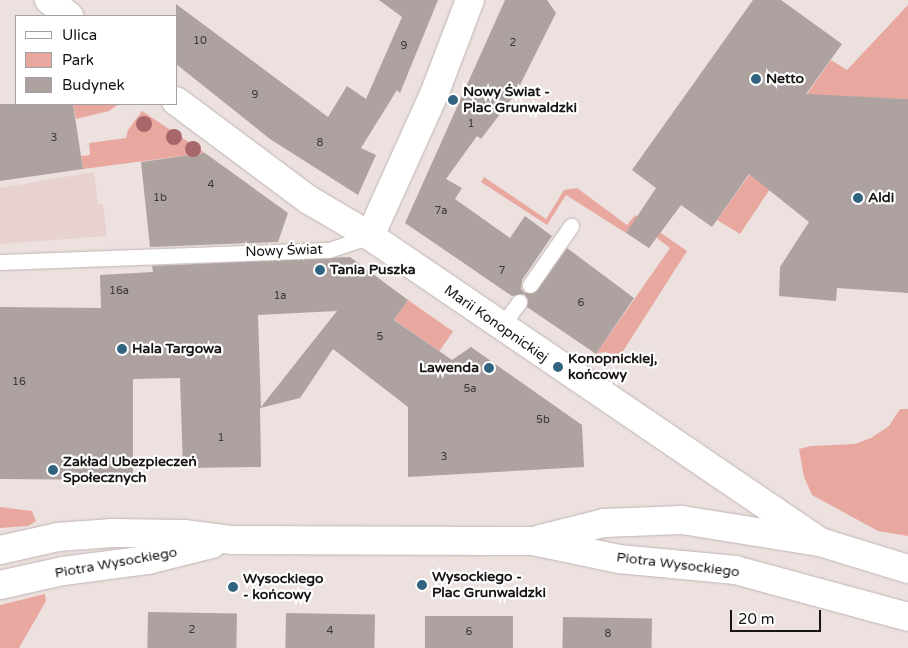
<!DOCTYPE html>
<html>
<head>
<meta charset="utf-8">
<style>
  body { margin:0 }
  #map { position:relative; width:908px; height:648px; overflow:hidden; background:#ece1df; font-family:"Varela Round",sans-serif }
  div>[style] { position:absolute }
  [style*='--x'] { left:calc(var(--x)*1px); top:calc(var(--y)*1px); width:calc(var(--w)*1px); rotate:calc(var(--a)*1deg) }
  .built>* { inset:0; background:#e7d2d0 }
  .green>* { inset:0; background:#e8a8a0; transform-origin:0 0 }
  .building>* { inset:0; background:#ada2a0; transform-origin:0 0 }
  .roads { filter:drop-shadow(0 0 1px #c0b5b3) drop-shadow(0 0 1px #c0b5b3) }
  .lane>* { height:15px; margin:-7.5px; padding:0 7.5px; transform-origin:7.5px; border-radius:7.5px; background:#fff }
  .street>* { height:28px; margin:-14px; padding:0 14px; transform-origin:14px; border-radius:14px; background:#fff }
  .secondary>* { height:28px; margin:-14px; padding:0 14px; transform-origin:14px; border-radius:14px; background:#fff }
  .trees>* { width:16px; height:16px; margin:-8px; border-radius:50%; background:#a8676a }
  .dots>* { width:14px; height:14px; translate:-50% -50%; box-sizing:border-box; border:2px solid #fff; border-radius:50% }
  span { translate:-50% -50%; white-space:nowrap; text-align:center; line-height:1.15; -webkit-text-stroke:4.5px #fff; paint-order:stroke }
  .number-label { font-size:11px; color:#3d3836 }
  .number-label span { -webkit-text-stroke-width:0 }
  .poi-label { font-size:14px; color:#181413; font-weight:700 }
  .left { translate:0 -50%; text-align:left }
  .right { translate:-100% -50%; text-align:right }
  .street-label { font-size:14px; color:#181413 }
  .legend { position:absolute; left:15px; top:15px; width:162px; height:90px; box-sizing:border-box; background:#fff; border:1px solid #a3a1a1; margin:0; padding:6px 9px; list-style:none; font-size:15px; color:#181413 }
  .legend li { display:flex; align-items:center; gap:10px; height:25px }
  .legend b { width:25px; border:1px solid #a3a1a1 }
  .scale { position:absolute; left:730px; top:610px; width:91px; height:22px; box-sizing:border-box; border:2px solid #181413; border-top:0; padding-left:6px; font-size:15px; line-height:18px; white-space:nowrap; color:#181413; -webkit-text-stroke:4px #fff; paint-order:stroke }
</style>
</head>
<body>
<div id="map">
  <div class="built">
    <div style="clip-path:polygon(94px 172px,98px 204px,103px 204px,107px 236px,0 244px,0 188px)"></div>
  </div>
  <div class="green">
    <div style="clip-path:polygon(908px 5px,908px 99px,832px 96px,740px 234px,717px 220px,831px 60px,847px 70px)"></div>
    <div style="clip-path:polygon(73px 104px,119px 104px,109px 111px,76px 119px)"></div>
    <div style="clip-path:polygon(142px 111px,205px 153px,83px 169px,81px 156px,90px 155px,89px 143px,126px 138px,128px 130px)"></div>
    <div style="clip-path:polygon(484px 177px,546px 219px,564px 190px,577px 188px,627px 225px,635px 215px,687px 251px,620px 356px,605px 352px,596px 354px,670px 248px,635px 221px,626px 233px,566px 195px,547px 225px,481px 182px)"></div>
    <div style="left:408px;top:300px;width:55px;height:24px;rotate:35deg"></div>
    <div style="clip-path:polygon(900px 409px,908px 409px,908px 536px,878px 531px,812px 495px,804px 477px,799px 449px,811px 446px,855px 444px,871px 438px,889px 426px)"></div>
    <div style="clip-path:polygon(0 507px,32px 511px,36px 521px,28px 526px,0 528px)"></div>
    <div style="clip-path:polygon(45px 594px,46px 601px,19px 648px,0 648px,0 605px)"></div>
  </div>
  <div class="building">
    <div style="clip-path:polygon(379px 0,438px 0,400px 93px,397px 90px,361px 148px,376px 155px,358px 195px,270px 139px,176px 64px,176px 4px,328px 117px,347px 86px,366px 99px,402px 17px)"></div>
    <div style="clip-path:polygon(505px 0,547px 0,556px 13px,516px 93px,481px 139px,477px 136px,446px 179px,462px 188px,455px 199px,510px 238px,525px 216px,552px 236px,522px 280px,521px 289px,525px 293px,537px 291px,567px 248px,634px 298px,596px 354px,527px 307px,528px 299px,524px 294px,512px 296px,405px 223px)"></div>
    <div style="clip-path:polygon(753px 0,781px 0,842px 44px,806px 94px,908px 99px,908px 293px,837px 288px,836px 301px,779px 296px,780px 267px,809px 222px,749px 174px,712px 227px,681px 205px,649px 248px,626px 233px,656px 188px,632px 170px)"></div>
    <div style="clip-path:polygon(0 104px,73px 104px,83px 169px,0 181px)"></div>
    <div style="clip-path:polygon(205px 153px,288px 213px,278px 242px,150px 247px,141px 162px)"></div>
    <div style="clip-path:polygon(evenodd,350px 257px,408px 300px,394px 320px,452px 360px,471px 347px,582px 425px,584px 467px,408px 477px,408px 407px,333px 349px,300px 398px,260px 408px,261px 467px,183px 468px,180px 378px,133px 379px,133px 480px,0 479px,0 307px,101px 308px,100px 275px,153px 272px,152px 266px,350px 257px,337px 311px,325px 326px,261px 407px,258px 315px,337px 311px)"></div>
    <div style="left:148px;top:612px;width:89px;height:36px;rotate:1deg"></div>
    <div style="left:286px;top:613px;width:89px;height:35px;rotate:1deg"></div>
    <div style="left:425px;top:616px;width:88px;height:32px"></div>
    <div style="left:563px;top:617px;width:89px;height:31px;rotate:1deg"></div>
  </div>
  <div class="roads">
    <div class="lane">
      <div style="--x:0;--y:262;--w:329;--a:-2.1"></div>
      <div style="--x:329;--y:250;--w:43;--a:-18.9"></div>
      <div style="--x:530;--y:285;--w:72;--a:-55.2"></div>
      <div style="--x:501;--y:327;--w:31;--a:-54"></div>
    </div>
    <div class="street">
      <div style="--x:49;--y:0;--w:26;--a:39"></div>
      <div style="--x:176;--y:101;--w:166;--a:36.7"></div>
      <div style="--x:309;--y:200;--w:71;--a:30.5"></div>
      <div style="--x:370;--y:236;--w:544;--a:34.22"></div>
      <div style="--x:370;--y:236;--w:158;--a:-65.7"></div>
      <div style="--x:435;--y:92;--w:98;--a:-69.2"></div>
    </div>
    <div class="secondary">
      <div style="--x:540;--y:539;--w:66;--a:-14"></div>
      <div style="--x:604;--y:523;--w:78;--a:-2.2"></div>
      <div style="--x:682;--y:520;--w:140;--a:9.1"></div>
      <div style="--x:820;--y:542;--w:92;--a:17.1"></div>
      <div style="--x:0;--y:550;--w:59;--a:-12.6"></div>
      <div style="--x:58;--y:537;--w:54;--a:-4.2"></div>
      <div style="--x:112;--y:533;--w:72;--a:0.8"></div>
      <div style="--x:184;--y:534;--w:47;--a:7.3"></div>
      <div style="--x:231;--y:540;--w:302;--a:0.2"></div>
      <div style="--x:533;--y:541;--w:88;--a:11.8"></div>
      <div style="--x:619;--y:559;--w:117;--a:5.4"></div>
      <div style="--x:735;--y:570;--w:179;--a:15.2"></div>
      <div style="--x:0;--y:585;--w:65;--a:-12.5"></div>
      <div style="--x:63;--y:571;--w:86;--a:-7.4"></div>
      <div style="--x:148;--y:560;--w:66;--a:-14"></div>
    </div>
  </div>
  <div class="trees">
    <div style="left:144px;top:124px"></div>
    <div style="left:174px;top:137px"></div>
    <div style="left:193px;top:149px"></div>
  </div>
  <div class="dots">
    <div style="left:756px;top:79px;background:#326482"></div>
    <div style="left:453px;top:100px;background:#326482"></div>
    <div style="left:858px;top:198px;background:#326482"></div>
    <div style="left:320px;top:270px;background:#326482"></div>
    <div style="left:122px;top:349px;background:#326482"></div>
    <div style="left:558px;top:367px;background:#326482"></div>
    <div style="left:489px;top:368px;background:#326482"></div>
    <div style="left:53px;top:470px;background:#326482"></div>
    <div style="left:422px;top:585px;background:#326482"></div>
    <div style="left:233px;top:587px;background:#326482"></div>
  </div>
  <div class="number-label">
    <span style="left:200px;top:41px">10</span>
    <span style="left:513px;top:43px">2</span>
    <span style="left:404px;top:46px">9</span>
    <span style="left:255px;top:95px">9</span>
    <span style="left:471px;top:124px">1</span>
    <span style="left:54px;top:138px">3</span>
    <span style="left:320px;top:143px">8</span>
    <span style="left:211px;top:185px">4</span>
    <span style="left:160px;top:198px">1b</span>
    <span style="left:441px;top:211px">7a</span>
    <span style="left:502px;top:271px">7</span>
    <span style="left:119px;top:291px">16a</span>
    <span style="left:280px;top:296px">1a</span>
    <span style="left:581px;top:303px">6</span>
    <span style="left:380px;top:337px">5</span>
    <span style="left:19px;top:382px">16</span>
    <span style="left:470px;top:389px">5a</span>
    <span style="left:543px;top:420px">5b</span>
    <span style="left:221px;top:438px">1</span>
    <span style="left:444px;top:457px">3</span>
    <span style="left:192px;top:630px">2</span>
    <span style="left:330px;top:631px">4</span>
    <span style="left:469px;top:632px">6</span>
    <span style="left:608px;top:634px">8</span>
  </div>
  <div class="poi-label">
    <span class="left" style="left:766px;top:79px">Netto</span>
    <span class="left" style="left:463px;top:100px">Nowy Świat -<br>Plac Grunwaldzki</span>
    <span class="left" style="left:868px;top:198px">Aldi</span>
    <span class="left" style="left:330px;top:270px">Tania Puszka</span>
    <span class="left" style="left:132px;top:349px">Hala Targowa</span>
    <span class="left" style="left:568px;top:367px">Konopnickiej,<br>końcowy</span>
    <span class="right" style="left:479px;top:368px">Lawenda</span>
    <span class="left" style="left:63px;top:470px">Zakład Ubezpieczeń<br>Społecznych</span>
    <span class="left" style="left:432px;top:585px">Wysockiego -<br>Plac Grunwaldzki</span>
    <span class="left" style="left:243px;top:587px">Wysockiego<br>- końcowy</span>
  </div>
  <div class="street-label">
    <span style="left:284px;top:251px;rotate:-2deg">Nowy Świat</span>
    <span style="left:496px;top:324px;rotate:35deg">Marii Konopnickiej</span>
    <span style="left:116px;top:563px;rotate:-10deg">Piotra Wysockiego</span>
    <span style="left:678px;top:565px;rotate:7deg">Piotra Wysockiego</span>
  </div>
  <ul class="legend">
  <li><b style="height:6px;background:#fff"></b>Ulica</li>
  <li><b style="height:14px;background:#e8a8a0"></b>Park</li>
  <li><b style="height:14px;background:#ada2a0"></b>Budynek</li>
  </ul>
  <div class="scale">20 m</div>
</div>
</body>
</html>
